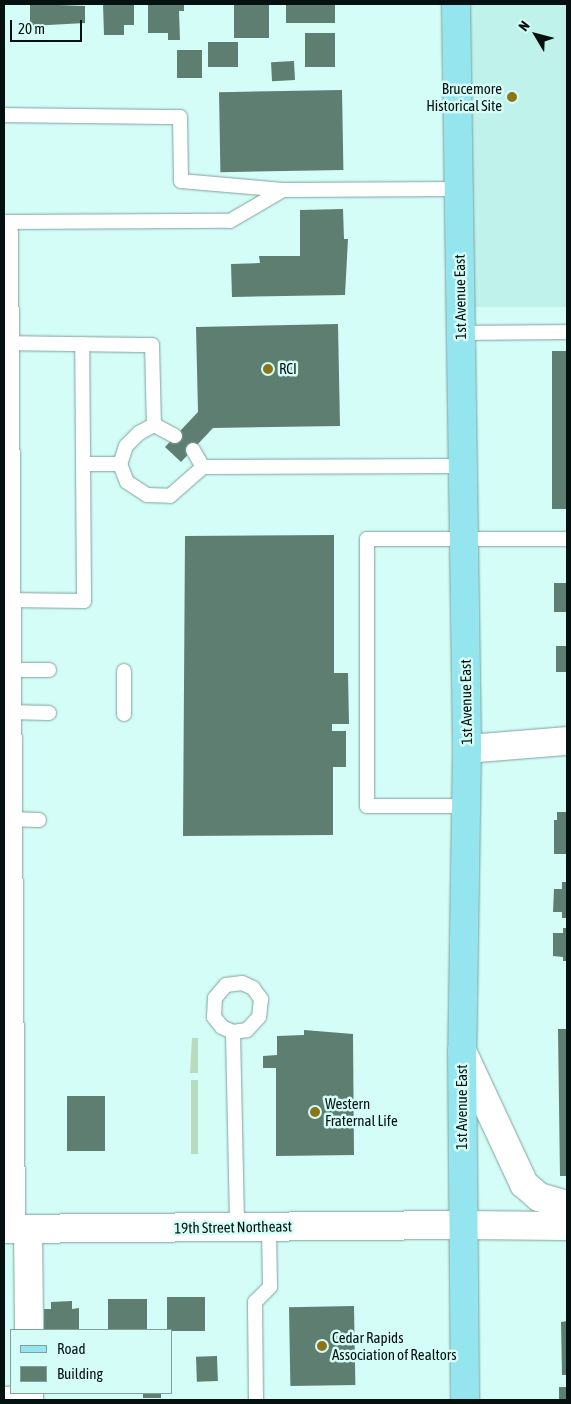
<!DOCTYPE html>
<html>
<head>
<meta charset="utf-8">
<style>
  body { margin:0 }
  #map { position:relative; width:571px; height:1404px; overflow:hidden; background:#d5fdf7; font-family:"Asap Condensed",sans-serif }
  div>[style] { position:absolute }
  [style*='--x'] { left:calc(var(--x)*1px); top:calc(var(--y)*1px); width:calc(var(--w)*1px); rotate:calc(var(--a)*1deg) }
  .built>* { inset:0; background:#c0f2ec; transform-origin:0 0 }
  .green>* { inset:0; background:#b9dbbf; transform-origin:0 0 }
  .building>* { inset:0; background:#5d7e70; transform-origin:0 0 }
  .roads { filter:drop-shadow(0 0 1px #7da39e) drop-shadow(0 0 1px #7da39e) }
  .service>* { height:14px; margin:-7px; padding:0 7px; transform-origin:7px; border-radius:7px; background:#fff }
  .minor>* { height:28px; margin:-14px; padding:0 14px; transform-origin:14px; border-radius:14px; background:#fff }
  .secondary>* { height:28px; margin:-14px; padding:0 14px; transform-origin:14px; border-radius:14px; background:#fff }
  .primary>* { height:28px; margin:-14px; padding:0 14px; transform-origin:14px; border-radius:14px; background:#94e5ee }
  .dots>* { width:14px; height:14px; translate:-50% -50%; box-sizing:border-box; border:2px solid #d5fdf7; border-radius:50% }
  span { translate:-50% -50%; white-space:nowrap; text-align:center; line-height:1.15; -webkit-text-stroke:5px #d5fdf7; paint-order:stroke }
  .poi-label { font-size:15px; color:#041110 }
  .right { translate:-100% -50%; text-align:right }
  .left { translate:0 -50%; text-align:left }
  .street-label { font-size:15px; color:#041110 }
  .frame { position:absolute; inset:0; border:5px solid #041110; pointer-events:none }
  .legend { position:absolute; left:10px; top:1329px; width:162px; height:65px; box-sizing:border-box; background:#d5fdf7; border:1px solid #819f9b; margin:0; padding:6px 9px; list-style:none; font-size:15px; color:#041110 }
  .legend li { display:flex; align-items:center; gap:10px; height:25px }
  .legend b { width:25px; border:1px solid #819f9b }
  .north { position:absolute; left:511px; top:10px; width:50px; height:50px; -webkit-text-stroke:4px #d5fdf7; paint-order:stroke; rotate:307deg; font-size:14px; font-weight:700; line-height:20px; text-align:center; color:#041110 }
  .north::after { content:''; display:block; margin:auto; width:18px; height:22px; background:#041110; clip-path:polygon(50% 0,100% 100%,50% 72%,0 100%) }
  .scale { position:absolute; left:10px; top:20px; width:72px; height:22px; box-sizing:border-box; border:2px solid #041110; border-top:0; padding-left:6px; font-size:15px; line-height:18px; white-space:nowrap; color:#041110; -webkit-text-stroke:4px #d5fdf7; paint-order:stroke }
</style>
</head>
<body>
<div id="map">
  <div class="built">
    <div style="left:456px;top:4px;width:111px;height:303px"></div>
  </div>
  <div class="green">
    <div style="clip-path:polygon(192px 1038px,198px 1038px,198px 1073px,190px 1073px)"></div>
    <div style="left:191px;top:1080px;width:7px;height:74px"></div>
  </div>
  <div class="building">
    <div style="clip-path:polygon(30px 4px,85px 6px,85px 23px,30px 26px)"></div>
    <div style="clip-path:polygon(103px 4px,134px 4px,134px 25px,124px 25px,124px 35px,104px 35px)"></div>
    <div style="clip-path:polygon(148px 4px,184px 4px,184px 11px,179px 11px,180px 40px,168px 40px,168px 33px,148px 33px)"></div>
    <div style="left:234px;top:4px;width:35px;height:34px"></div>
    <div style="left:286px;top:4px;width:49px;height:19px"></div>
    <div style="left:335px;top:33px;width:34px;height:30px;rotate:90deg"></div>
    <div style="left:238px;top:42px;width:25px;height:30px;rotate:90deg"></div>
    <div style="left:177px;top:50px;width:25px;height:28px"></div>
    <div style="left:294px;top:61px;width:19px;height:23px;rotate:87deg"></div>
    <div style="left:342px;top:90px;width:80px;height:123px;rotate:89deg"></div>
    <div style="clip-path:polygon(343px 209px,344px 239px,348px 239px,345px 295px,232px 297px,231px 264px,260px 263px,259px 256px,300px 256px,300px 210px)"></div>
    <div style="clip-path:polygon(338px 324px,340px 426px,213px 428px,181px 462px,165px 447px,198px 412px,196px 327px)"></div>
    <div style="left:552px;top:351px;width:15px;height:158px"></div>
    <div style="clip-path:polygon(334px 535px,334px 673px,348px 673px,349px 724px,332px 724px,332px 731px,346px 731px,346px 767px,333px 767px,333px 835px,183px 836px,185px 536px)"></div>
    <div style="left:554px;top:583px;width:13px;height:29px"></div>
    <div style="left:556px;top:646px;width:11px;height:26px"></div>
    <div style="clip-path:polygon(557px 812px,567px 812px,567px 854px,554px 854px,554px 820px,557px 820px)"></div>
    <div style="clip-path:polygon(562px 882px,567px 882px,567px 918px,562px 918px,562px 912px,553px 912px,554px 889px,562px 889px)"></div>
    <div style="clip-path:polygon(563px 928px,567px 928px,567px 961px,563px 961px,563px 957px,553px 956px,553px 933px,563px 933px)"></div>
    <div style="clip-path:polygon(558px 1029px,567px 1029px,567px 1176px,560px 1176px)"></div>
    <div style="clip-path:polygon(304px 1030px,353px 1034px,354px 1155px,276px 1156px,276px 1068px,263px 1068px,263px 1056px,277px 1055px,277px 1036px,304px 1035px)"></div>
    <div style="left:67px;top:1096px;width:38px;height:55px"></div>
    <div style="left:205px;top:1297px;width:34px;height:38px;rotate:90deg"></div>
    <div style="left:108px;top:1299px;width:39px;height:31px"></div>
    <div style="clip-path:polygon(72px 1301px,72px 1309px,79px 1308px,79px 1330px,44px 1330px,44px 1309px,51px 1309px,51px 1302px)"></div>
    <div style="left:354px;top:1306px;width:79px;height:65px;rotate:89deg"></div>
    <div style="clip-path:polygon(567px 1321px,567px 1375px,562px 1375px,561px 1322px)"></div>
    <div style="left:217px;top:1356px;width:25px;height:21px;rotate:88deg"></div>
    <div style="left:559px;top:1387px;width:8px;height:13px"></div>
    <div style="left:143px;top:1393px;width:18px;height:5px"></div>
  </div>
  <div class="roads">
    <div class="service">
      <div style="--x:4;--y:115;--w:176;--a:0.7"></div>
      <div style="--x:180;--y:117;--w:64;--a:89.1"></div>
      <div style="--x:181;--y:181;--w:102;--a:5"></div>
      <div style="--x:4;--y:222;--w:226;--a:-0.3"></div>
      <div style="--x:230;--y:221;--w:61;--a:-30.3"></div>
      <div style="--x:283;--y:190;--w:175;--a:-0.3"></div>
      <div style="--x:461;--y:333;--w:106;--a:-0.5"></div>
      <div style="--x:5;--y:343;--w:147;--a:0.8"></div>
      <div style="--x:152;--y:345;--w:80;--a:88.6"></div>
      <div style="--x:175;--y:436;--w:24;--a:-152"></div>
      <div style="--x:154;--y:425;--w:17;--a:152"></div>
      <div style="--x:139;--y:433;--w:18;--a:135"></div>
      <div style="--x:126;--y:446;--w:19;--a:108"></div>
      <div style="--x:120;--y:464;--w:19;--a:69"></div>
      <div style="--x:127;--y:482;--w:24;--a:33"></div>
      <div style="--x:147;--y:495;--w:23;--a:2"></div>
      <div style="--x:170;--y:496;--w:44;--a:-41.3"></div>
      <div style="--x:193;--y:450;--w:20;--a:60"></div>
      <div style="--x:203;--y:467;--w:260;--a:-0.2"></div>
      <div style="--x:83;--y:464;--w:37;--a:0"></div>
      <div style="--x:7;--y:600;--w:77;--a:0.7"></div>
      <div style="--x:84;--y:601;--w:257;--a:-90.4"></div>
      <div style="--x:8;--y:670;--w:41;--a:0"></div>
      <div style="--x:8;--y:712;--w:41;--a:1.4"></div>
      <div style="--x:124;--y:714;--w:43;--a:-90"></div>
      <div style="--x:466;--y:806;--w:99;--a:180"></div>
      <div style="--x:367;--y:806;--w:267;--a:-90"></div>
      <div style="--x:367;--y:539;--w:200;--a:0"></div>
      <div style="--x:9;--y:819;--w:30;--a:2"></div>
      <div style="--x:233;--y:1032;--w:12;--a:-156"></div>
      <div style="--x:222;--y:1027;--w:13;--a:-129"></div>
      <div style="--x:214;--y:1017;--w:19;--a:-87"></div>
      <div style="--x:215;--y:998;--w:17;--a:-50"></div>
      <div style="--x:226;--y:985;--w:16;--a:-7"></div>
      <div style="--x:242;--y:983;--w:12;--a:24"></div>
      <div style="--x:253;--y:988;--w:14;--a:54"></div>
      <div style="--x:261;--y:999;--w:18;--a:96"></div>
      <div style="--x:259;--y:1017;--w:18;--a:133"></div>
      <div style="--x:247;--y:1030;--w:14;--a:172"></div>
      <div style="--x:233;--y:1032;--w:195;--a:88.8"></div>
      <div style="--x:4;--y:1394;--w:25;--a:-2"></div>
      <div style="--x:256;--y:1400;--w:98;--a:-90.6"></div>
      <div style="--x:255;--y:1302;--w:21;--a:-45"></div>
      <div style="--x:270;--y:1287;--w:60;--a:-91"></div>
    </div>
    <div class="minor">
      <div style="--x:4;--y:233;--w:996;--a:89.6"></div>
      <div style="--x:467;--y:749;--w:100;--a:-4.6"></div>
      <div style="--x:4;--y:1229;--w:459;--a:-0.5"></div>
      <div style="--x:28;--y:1229;--w:101;--a:89.4"></div>
      <div style="--x:29;--y:1400;--w:7;--a:-90"></div>
    </div>
    <div class="secondary">
      <div style="--x:462;--y:1051;--w:147;--a:65"></div>
      <div style="--x:524;--y:1184;--w:20;--a:41"></div>
      <div style="--x:539;--y:1197;--w:29;--a:16"></div>
      <div style="--x:463;--y:1225;--w:104;--a:0.6"></div>
    </div>
    <div class="primary">
      <div style="--x:456;--y:4;--w:745;--a:89.15"></div>
      <div style="--x:467;--y:749;--w:302;--a:90.9"></div>
      <div style="--x:462;--y:1051;--w:349;--a:89.5"></div>
    </div>
  </div>
  <div class="dots">
    <div style="left:512px;top:97px;background:#8a7518"></div>
    <div style="left:268px;top:369px;background:#8a7518"></div>
    <div style="left:315px;top:1112px;background:#8a7518"></div>
    <div style="left:322px;top:1346px;background:#8a7518"></div>
  </div>
  <div class="poi-label">
    <span class="right" style="left:502px;top:97px">Brucemore<br>Historical Site</span>
    <span class="left" style="left:279px;top:369px">RCI</span>
    <span class="left" style="left:325px;top:1112px">Western<br>Fraternal Life</span>
    <span class="left" style="left:332px;top:1346px">Cedar Rapids<br>Association of Realtors</span>
  </div>
  <div class="street-label">
    <span style="left:460px;top:297px;rotate:-91deg">1st Avenue East</span>
    <span style="left:466px;top:702px;rotate:-91deg">1st Avenue East</span>
    <span style="left:462px;top:1107px;rotate:-90deg">1st Avenue East</span>
    <span style="left:233px;top:1227px;rotate:-1deg">19th Street Northeast</span>
  </div>
  <div class="frame"></div>
  <ul class="legend">
  <li><b style="height:6px;background:#94e5ee"></b>Road</li>
  <li><b style="height:14px;background:#5d7e70"></b>Building</li>
  </ul>
  <div class="north">N</div>
  <div class="scale">20 m</div>
</div>
</body>
</html>
